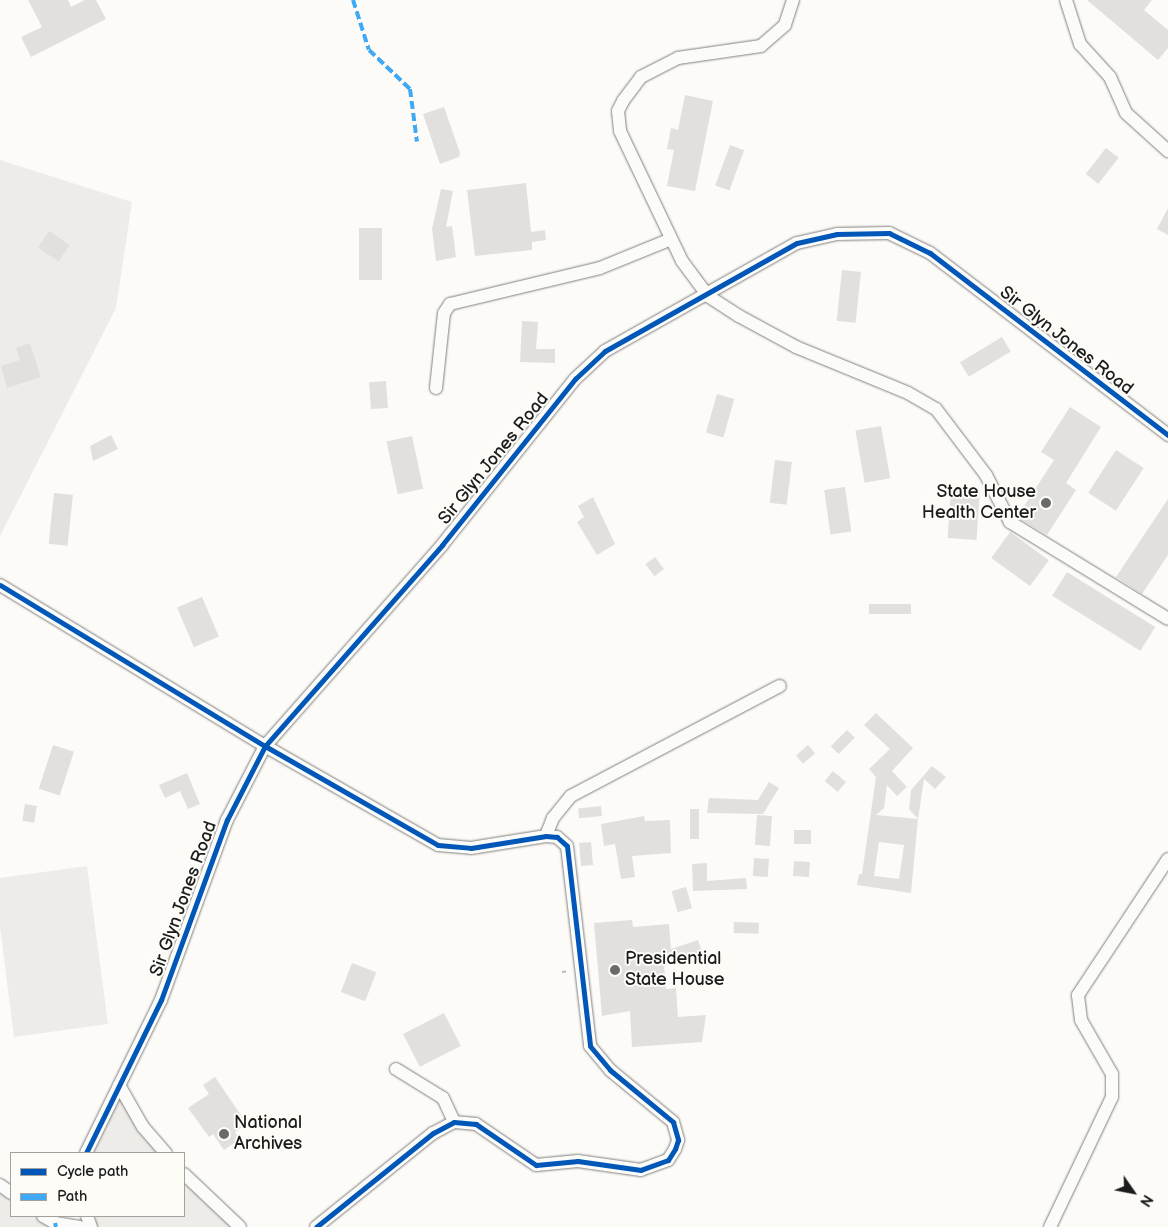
<!DOCTYPE html>
<html>
<head>
<meta charset="utf-8">
<style>
  body { margin:0 }
  #map { position:relative; width:1168px; height:1227px; overflow:hidden; background:#fcfbf8; font-family:"Balsamiq Sans",sans-serif }
  div>[style] { position:absolute }
  [style*='--x'] { left:calc(var(--x)*1px); top:calc(var(--y)*1px); width:calc(var(--w)*1px); rotate:calc(var(--a)*1deg) }
  .green>* { inset:0; background:#edece8 }
  .building>* { inset:0; background:#e1e0de; transform-origin:0 0 }
  .path>* { height:2px; margin-top:-1px; transform-origin:0; background:repeating-linear-gradient(90deg,#bbbab8 0 4px,transparent 0 8px) }
  .roads { filter:drop-shadow(0 0 1px #81807f) drop-shadow(0 0 1px #81807f) }
  .minor>* { height:12px; margin:-6px; padding:0 6px; transform-origin:6px; border-radius:6px; background:#fbfbf9 }
  .quiet>* { height:4px; margin-top:-2px; transform-origin:0; background:repeating-linear-gradient(90deg,#3fa9f5 0 8px,transparent 0 12px) }
  .cycleway>* { height:5px; margin:-2.5px; padding:0 2.5px; transform-origin:2.5px; border-radius:2.5px; background:#0057b8 }
  .dots>* { width:14px; height:14px; translate:-50% -50%; box-sizing:border-box; border:2px solid #fdfcf7; border-radius:50% }
  span { translate:-50% -50%; white-space:nowrap; text-align:center; line-height:1.15; -webkit-text-stroke:4px #fdfcf7; paint-order:stroke }
  .street-label { font-size:18px; color:#1c1c1c }
  .poi-label { font-size:18px; color:#1c1c1c }
  .right { translate:-100% -50%; text-align:right }
  .left { translate:0 -50%; text-align:left }
  .legend { position:absolute; left:10px; top:1152px; width:175px; height:65px; box-sizing:border-box; background:#fdfcf7; border:1px solid #a3a29f; margin:0; padding:6px 9px; list-style:none; font-size:15px; color:#1c1c1c }
  .legend li { display:flex; align-items:center; gap:10px; height:25px }
  .legend b { width:25px; border:1px solid #a3a29f }
  .north { position:absolute; left:1108px; top:1167px; width:50px; height:50px; -webkit-text-stroke:4px #fdfcf7; paint-order:stroke; rotate:123deg; font-size:14px; font-weight:700; line-height:20px; text-align:center; color:#1c1c1c }
  .north::after { content:''; display:block; margin:auto; width:18px; height:22px; background:#1c1c1c; clip-path:polygon(50% 0,100% 100%,50% 72%,0 100%) }
</style>
</head>
<body>
<div id="map">
  <div class="green">
    <div style="clip-path:polygon(0 160px,132px 202px,116px 308px,0 536px)"></div>
    <div style="clip-path:polygon(87px 866px,108px 1024px,14px 1037px,0 927px,0 878px)"></div>
    <div style="clip-path:polygon(124px 1083px,148px 1130px,169px 1153px,92px 1153px)"></div>
    <div style="clip-path:polygon(184px 1169px,241px 1227px,91px 1227px,91px 1216px,184px 1216px)"></div>
    <div style="clip-path:polygon(0 1187px,11px 1196px,11px 1216px,39px 1216px,52px 1227px,0 1227px)"></div>
  </div>
  <div class="building">
    <div style="clip-path:polygon(28px 0,68px 0,71px 7px,85px 0,96px 0,106px 19px,31px 57px,21px 37px,42px 27px)"></div>
    <div style="clip-path:polygon(1087px 0,1152px 0,1144px 10px,1168px 30px,1168px 48px,1158px 60px)"></div>
    <div style="clip-path:polygon(685px 95px,713px 101px,695px 191px,667px 186px,674px 150px,667px 149px,671px 128px,678px 130px)"></div>
    <div style="clip-path:polygon(444px 107px,460px 153px,459px 157px,440px 164px,423px 114px)"></div>
    <div style="left:730px;top:145px;width:15px;height:43px;rotate:20deg"></div>
    <div style="left:1106px;top:148px;width:16px;height:33px;rotate:38deg"></div>
    <div style="clip-path:polygon(526px 183px,531px 232px,545px 230px,546px 240px,532px 242px,532px 250px,475px 256px,467px 190px)"></div>
    <div style="clip-path:polygon(441px 189px,453px 191px,446px 227px,452px 226px,456px 257px,436px 261px,432px 229px)"></div>
    <div style="clip-path:polygon(1168px 208px,1168px 235px,1157px 229px)"></div>
    <div style="left:359px;top:228px;width:23px;height:52px"></div>
    <div style="left:49px;top:231px;width:25px;height:20px;rotate:34deg"></div>
    <div style="left:842px;top:270px;width:19px;height:51px;rotate:6deg"></div>
    <div style="clip-path:polygon(522px 321px,538px 322px,536px 349px,555px 349px,555px 363px,520px 362px)"></div>
    <div style="left:1002px;top:337px;width:17px;height:49px;rotate:59deg"></div>
    <div style="clip-path:polygon(30px 343px,41px 377px,7px 388px,1px 366px,20px 360px,16px 348px)"></div>
    <div style="left:386px;top:381px;width:27px;height:17px;rotate:86deg"></div>
    <div style="left:717px;top:394px;width:18px;height:40px;rotate:16deg"></div>
    <div style="clip-path:polygon(1070px 407px,1101px 427px,1066px 483px,1076px 490px,1047px 535px,1017px 517px,1054px 460px,1041px 452px)"></div>
    <div style="left:881px;top:426px;width:53px;height:26px;rotate:80deg"></div>
    <div style="clip-path:polygon(111px 435px,118px 449px,93px 461px,90px 446px)"></div>
    <div style="left:412px;top:436px;width:54px;height:26px;rotate:78deg"></div>
    <div style="left:1116px;top:450px;width:33px;height:51px;rotate:33deg"></div>
    <div style="left:775px;top:460px;width:17px;height:43px;rotate:7deg"></div>
    <div style="left:845px;top:487px;width:45px;height:21px;rotate:82deg"></div>
    <div style="left:951px;top:489px;width:29px;height:49px;rotate:4deg"></div>
    <div style="left:54px;top:493px;width:19px;height:51px;rotate:6deg"></div>
    <div style="clip-path:polygon(593px 497px,615px 544px,597px 555px,577px 522px,584px 517px,578px 506px)"></div>
    <div style="clip-path:polygon(1168px 499px,1168px 555px,1142px 594px,1116px 577px)"></div>
    <div style="left:1010px;top:532px;width:48px;height:32px;rotate:36deg"></div>
    <div style="left:655px;top:557px;width:15px;height:12px;rotate:53deg"></div>
    <div style="left:1067px;top:572px;width:104px;height:28px;rotate:32deg"></div>
    <div style="left:202px;top:597px;width:43px;height:27px;rotate:67deg"></div>
    <div style="left:911px;top:604px;width:10px;height:42px;rotate:90deg"></div>
    <div style="clip-path:polygon(evenodd,876px 713px,913px 748px,892px 771px,907px 787px,897px 796px,887px 785px,884px 808px,876px 815px,918px 819px,911px 893px,857px 885px,859px 874px,862px 874px,876px 777px,869px 769px,890px 749px,864px 725px,876px 713px,879px 842px,904px 845px,899px 879px,874px 876px,879px 842px)"></div>
    <div style="left:847px;top:730px;width:11px;height:23px;rotate:45deg"></div>
    <div style="left:53px;top:745px;width:22px;height:46px;rotate:18deg"></div>
    <div style="left:808px;top:745px;width:11px;height:16px;rotate:49deg"></div>
    <div style="clip-path:polygon(932px 766px,946px 777px,935px 789px,924px 779px,918px 819px,909px 809px,911px 790px)"></div>
    <div style="left:833px;top:771px;width:17px;height:13px;rotate:40deg"></div>
    <div style="clip-path:polygon(187px 773px,200px 804px,188px 809px,180px 791px,165px 798px,159px 785px)"></div>
    <div style="clip-path:polygon(769px 782px,779px 788px,763px 814px,707px 813px,709px 798px,758px 800px)"></div>
    <div style="left:25px;top:804px;width:12px;height:17px;rotate:9deg"></div>
    <div style="left:601px;top:806px;width:10px;height:23px;rotate:84deg"></div>
    <div style="left:690px;top:809px;width:9px;height:30px"></div>
    <div style="left:757px;top:815px;width:15px;height:30px;rotate:4deg"></div>
    <div style="clip-path:polygon(644px 816px,645px 821px,670px 820px,671px 853px,632px 856px,635px 877px,621px 879px,615px 844px,604px 846px,601px 824px)"></div>
    <div style="left:794px;top:830px;width:17px;height:14px"></div>
    <div style="left:591px;top:842px;width:23px;height:12px;rotate:85deg"></div>
    <div style="left:754px;top:858px;width:15px;height:18px;rotate:4deg"></div>
    <div style="left:794px;top:861px;width:16px;height:15px;rotate:4deg"></div>
    <div style="clip-path:polygon(707px 863px,707px 881px,746px 878px,747px 889px,693px 891px,692px 864px)"></div>
    <div style="left:686px;top:887px;width:22px;height:15px;rotate:74deg"></div>
    <div style="clip-path:polygon(632px 920px,633px 927px,669px 924px,671px 949px,698px 940px,702px 952px,664px 964px,666px 989px,676px 988px,678px 1017px,706px 1015px,702px 1042px,632px 1047px,630px 1011px,602px 1016px,594px 923px)"></div>
    <div style="left:734px;top:922px;width:25px;height:11px;rotate:2deg"></div>
    <div style="left:352px;top:963px;width:26px;height:31px;rotate:21deg"></div>
    <div style="left:444px;top:1013px;width:37px;height:46px;rotate:63deg"></div>
    <div style="clip-path:polygon(215px 1077px,247px 1124px,235px 1132px,240px 1139px,224px 1150px,213px 1134px,209px 1137px,188px 1108px,209px 1094px,203px 1085px)"></div>
  </div>
  <div class="path">
    <div style="--x:562;--y:972;--w:8;--a:-7"></div>
  </div>
  <div class="roads">
    <div class="minor">
      <div style="--x:793;--y:0;--w:26;--a:108"></div>
      <div style="--x:785;--y:25;--w:32;--a:139"></div>
      <div style="--x:761;--y:46;--w:84;--a:171.8"></div>
      <div style="--x:678;--y:58;--w:42;--a:152.8"></div>
      <div style="--x:641;--y:77;--w:30;--a:127"></div>
      <div style="--x:623;--y:101;--w:11;--a:117"></div>
      <div style="--x:618;--y:111;--w:20;--a:84"></div>
      <div style="--x:620;--y:131;--w:144;--a:64.5"></div>
      <div style="--x:682;--y:261;--w:44;--a:53.4"></div>
      <div style="--x:708;--y:296;--w:37;--a:33"></div>
      <div style="--x:739;--y:316;--w:65;--a:28.5"></div>
      <div style="--x:796;--y:347;--w:121;--a:22.3"></div>
      <div style="--x:908;--y:393;--w:32;--a:30"></div>
      <div style="--x:936;--y:409;--w:83;--a:52.9"></div>
      <div style="--x:986;--y:475;--w:53;--a:62.9"></div>
      <div style="--x:1010;--y:522;--w:185;--a:31.5"></div>
      <div style="--x:1066;--y:0;--w:46;--a:72.3"></div>
      <div style="--x:1080;--y:44;--w:45;--a:47.7"></div>
      <div style="--x:1110;--y:77;--w:39;--a:66"></div>
      <div style="--x:1126;--y:113;--w:57;--a:42.1"></div>
      <div style="--x:436;--y:388;--w:75;--a:-83.9"></div>
      <div style="--x:444;--y:313;--w:11;--a:-56"></div>
      <div style="--x:450;--y:304;--w:154;--a:-13.5"></div>
      <div style="--x:600;--y:268;--w:74;--a:-22.1"></div>
      <div style="--x:0;--y:585;--w:310;--a:31.3"></div>
      <div style="--x:265;--y:746;--w:199;--a:29.8"></div>
      <div style="--x:438;--y:845;--w:33;--a:5"></div>
      <div style="--x:471;--y:848;--w:76;--a:-9.1"></div>
      <div style="--x:546;--y:836;--w:11;--a:5"></div>
      <div style="--x:557;--y:837;--w:13;--a:42"></div>
      <div style="--x:567;--y:846;--w:201;--a:83.4"></div>
      <div style="--x:590;--y:1046;--w:31;--a:50"></div>
      <div style="--x:610;--y:1070;--w:82;--a:39.5"></div>
      <div style="--x:673;--y:1122;--w:19;--a:74"></div>
      <div style="--x:678;--y:1140;--w:9;--a:108"></div>
      <div style="--x:675;--y:1149;--w:13;--a:122"></div>
      <div style="--x:668;--y:1160;--w:29;--a:160"></div>
      <div style="--x:641;--y:1170;--w:64;--a:-171.9"></div>
      <div style="--x:578;--y:1161;--w:42;--a:174.6"></div>
      <div style="--x:536;--y:1165;--w:73;--a:-145.7"></div>
      <div style="--x:476;--y:1124;--w:22;--a:-175"></div>
      <div style="--x:454;--y:1122;--w:24;--a:152"></div>
      <div style="--x:433;--y:1133;--w:150;--a:141.2"></div>
      <div style="--x:546;--y:836;--w:19;--a:-69"></div>
      <div style="--x:553;--y:818;--w:28;--a:-51"></div>
      <div style="--x:571;--y:796;--w:236;--a:-27.8"></div>
      <div style="--x:396;--y:1069;--w:55;--a:31.7"></div>
      <div style="--x:443;--y:1098;--w:26;--a:65"></div>
      <div style="--x:119;--y:1085;--w:48;--a:60.3"></div>
      <div style="--x:143;--y:1127;--w:35;--a:49"></div>
      <div style="--x:86;--y:1153;--w:170;--a:-63.9"></div>
      <div style="--x:161;--y:1000;--w:192;--a:-69.9"></div>
      <div style="--x:227;--y:820;--w:83;--a:-62.8"></div>
      <div style="--x:265;--y:746;--w:268;--a:-48.6"></div>
      <div style="--x:442;--y:545;--w:213;--a:-51.3"></div>
      <div style="--x:575;--y:379;--w:41;--a:-43"></div>
      <div style="--x:605;--y:351;--w:220;--a:-29.4"></div>
      <div style="--x:797;--y:243;--w:41;--a:-12.7"></div>
      <div style="--x:837;--y:234;--w:52;--a:-1.1"></div>
      <div style="--x:889;--y:233;--w:46;--a:26"></div>
      <div style="--x:930;--y:253;--w:300;--a:37.4"></div>
      <div style="--x:184;--y:1174;--w:77;--a:43.4"></div>
      <div style="--x:0;--y:1185;--w:14;--a:36"></div>
      <div style="--x:43;--y:1216;--w:14;--a:30"></div>
      <div style="--x:55;--y:1223;--w:25;--a:9"></div>
      <div style="--x:87;--y:1216;--w:12;--a:70"></div>
      <div style="--x:1050;--y:1227;--w:144;--a:-64.5"></div>
      <div style="--x:1112;--y:1097;--w:23;--a:-90"></div>
      <div style="--x:1112;--y:1074;--w:62;--a:-119.9"></div>
      <div style="--x:1081;--y:1020;--w:25;--a:-97"></div>
      <div style="--x:1078;--y:995;--w:163;--a:-56.5"></div>
    </div>
  </div>
  <div class="quiet">
    <div style="--x:353;--y:0;--w:52;--a:72.3"></div>
    <div style="--x:369;--y:50;--w:57;--a:43.6"></div>
    <div style="--x:410;--y:89;--w:53;--a:82.5"></div>
    <div style="--x:55;--y:1223;--w:4;--a:76"></div>
  </div>
  <div class="cycleway">
    <div style="--x:0;--y:585;--w:310;--a:31.3"></div>
    <div style="--x:265;--y:746;--w:199;--a:29.8"></div>
    <div style="--x:438;--y:845;--w:33;--a:5"></div>
    <div style="--x:471;--y:848;--w:76;--a:-9.1"></div>
    <div style="--x:546;--y:836;--w:11;--a:5"></div>
    <div style="--x:557;--y:837;--w:13;--a:42"></div>
    <div style="--x:567;--y:846;--w:201;--a:83.4"></div>
    <div style="--x:590;--y:1046;--w:31;--a:50"></div>
    <div style="--x:610;--y:1070;--w:82;--a:39.5"></div>
    <div style="--x:673;--y:1122;--w:19;--a:74"></div>
    <div style="--x:678;--y:1140;--w:9;--a:108"></div>
    <div style="--x:675;--y:1149;--w:13;--a:122"></div>
    <div style="--x:668;--y:1160;--w:29;--a:160"></div>
    <div style="--x:641;--y:1170;--w:64;--a:-171.9"></div>
    <div style="--x:578;--y:1161;--w:42;--a:174.6"></div>
    <div style="--x:536;--y:1165;--w:73;--a:-145.7"></div>
    <div style="--x:476;--y:1124;--w:22;--a:-175"></div>
    <div style="--x:454;--y:1122;--w:24;--a:152"></div>
    <div style="--x:433;--y:1133;--w:150;--a:141.2"></div>
    <div style="--x:86;--y:1153;--w:170;--a:-63.9"></div>
    <div style="--x:161;--y:1000;--w:192;--a:-69.9"></div>
    <div style="--x:227;--y:820;--w:83;--a:-62.8"></div>
    <div style="--x:265;--y:746;--w:268;--a:-48.6"></div>
    <div style="--x:442;--y:545;--w:213;--a:-51.3"></div>
    <div style="--x:575;--y:379;--w:41;--a:-43"></div>
    <div style="--x:605;--y:351;--w:220;--a:-29.4"></div>
    <div style="--x:797;--y:243;--w:41;--a:-12.7"></div>
    <div style="--x:837;--y:234;--w:52;--a:-1.1"></div>
    <div style="--x:889;--y:233;--w:46;--a:26"></div>
    <div style="--x:930;--y:253;--w:300;--a:37.4"></div>
  </div>
  <div class="dots">
    <div style="left:1046px;top:503px;background:#6a6a69"></div>
    <div style="left:615px;top:970px;background:#6a6a69"></div>
    <div style="left:224px;top:1134px;background:#6a6a69"></div>
  </div>
  <div class="street-label">
    <span style="left:1066px;top:341px;rotate:38deg">Sir Glyn Jones Road</span>
    <span style="left:494px;top:459px;rotate:-51deg">Sir Glyn Jones Road</span>
    <span style="left:184px;top:899px;rotate:-70deg">Sir Glyn Jones Road</span>
  </div>
  <div class="poi-label">
    <span class="right" style="left:1036px;top:503px">State House<br>Health Center</span>
    <span class="left" style="left:625px;top:970px">Presidential<br>State House</span>
    <span class="left" style="left:234px;top:1134px">National<br>Archives</span>
  </div>
  <ul class="legend">
  <li><b style="height:6px;background:#0057b8"></b>Cycle path</li>
  <li><b style="height:6px;background:#3fa9f5"></b>Path</li>
  </ul>
  <div class="north">N</div>
</div>
</body>
</html>
